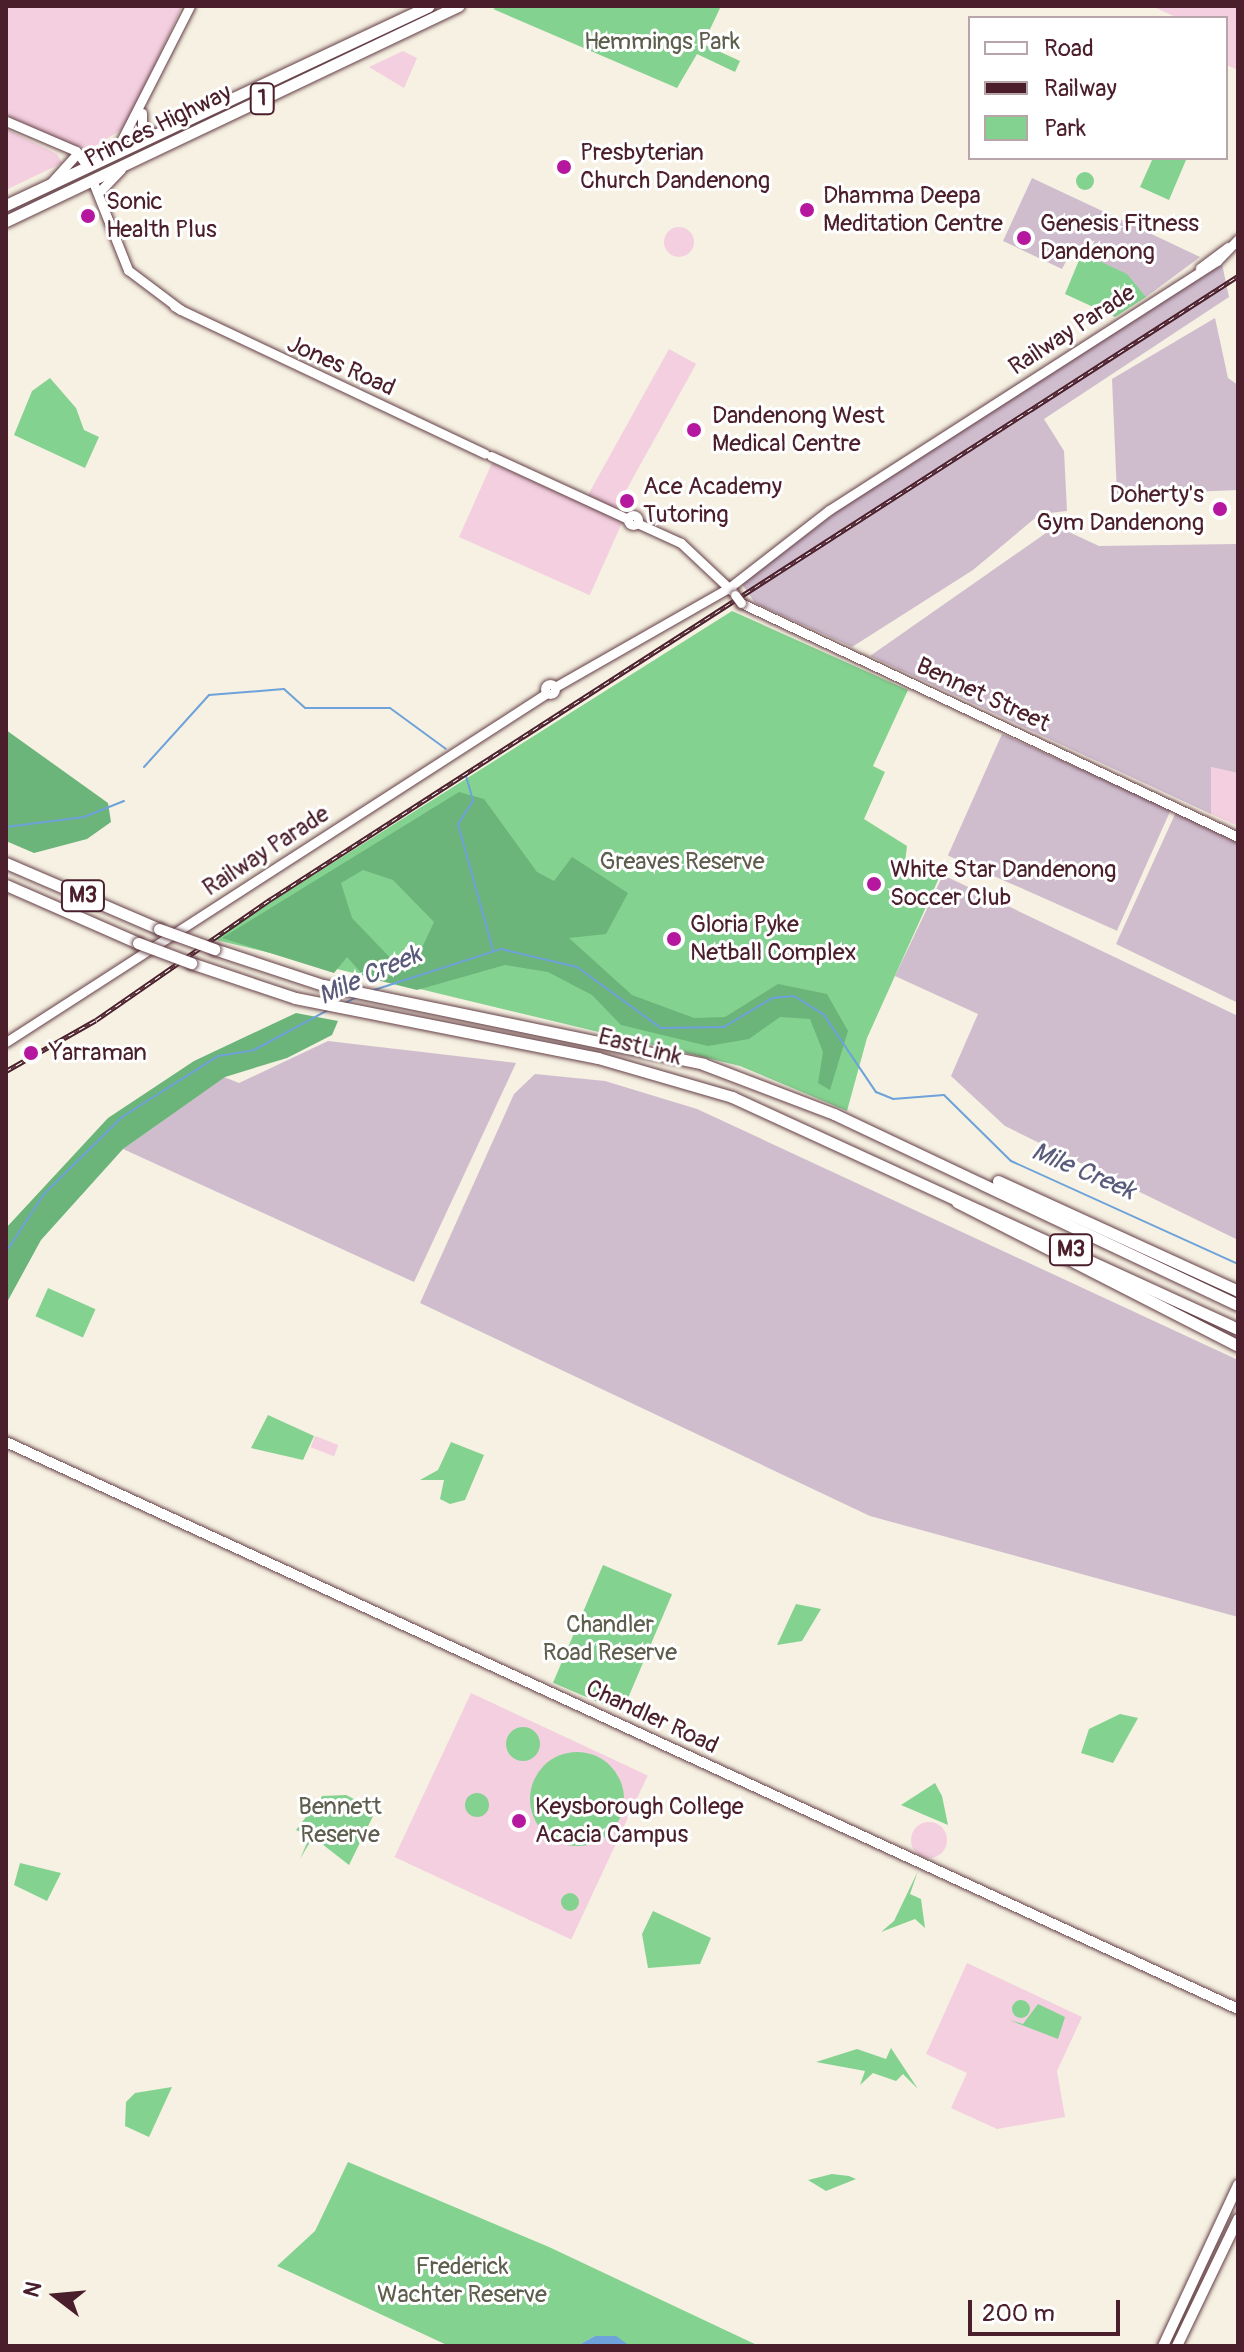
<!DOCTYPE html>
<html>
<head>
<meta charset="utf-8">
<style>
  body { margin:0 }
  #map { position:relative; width:1244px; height:2352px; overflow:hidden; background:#f6f1e2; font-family:Pangolin,sans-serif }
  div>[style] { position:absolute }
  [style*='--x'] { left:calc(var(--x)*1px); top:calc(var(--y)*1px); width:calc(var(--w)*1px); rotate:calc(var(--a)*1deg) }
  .built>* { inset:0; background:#f3cfdf; transform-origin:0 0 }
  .round { border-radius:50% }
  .industrial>* { inset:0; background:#cfbdce; transform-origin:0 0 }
  .green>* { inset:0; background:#84d290; transform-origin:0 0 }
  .forest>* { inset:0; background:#6bb47a }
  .water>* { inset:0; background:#6da2da }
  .stream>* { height:2px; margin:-1px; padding:0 1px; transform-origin:1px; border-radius:1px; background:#6da2da }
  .roads { filter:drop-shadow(0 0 2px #643e46) drop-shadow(0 0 2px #643e46) }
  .secondary>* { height:9px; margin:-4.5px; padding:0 4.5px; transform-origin:4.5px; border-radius:4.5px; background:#fff }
  .secondary>.ring { margin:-4.5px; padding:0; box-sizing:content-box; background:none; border:9px solid #fff; border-radius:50% }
  .primary>* { height:10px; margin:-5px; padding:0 5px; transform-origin:5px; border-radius:5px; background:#fff }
  .highway>* { height:11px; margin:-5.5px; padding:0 5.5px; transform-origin:5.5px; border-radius:5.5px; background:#fff }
  .rail>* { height:5px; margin-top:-2.5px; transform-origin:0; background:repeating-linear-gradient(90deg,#fff 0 6px,#4a1f2b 0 12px); box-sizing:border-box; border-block:2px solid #4a1f2b }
  .bridges { filter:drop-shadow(0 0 2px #643e46) drop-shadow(0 0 2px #643e46) }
  .secondary-bridge>* { height:9px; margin:-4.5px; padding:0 4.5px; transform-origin:4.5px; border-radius:4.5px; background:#fff }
  .highway-bridge>* { height:11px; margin:-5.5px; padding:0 5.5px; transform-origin:5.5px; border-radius:5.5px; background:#fff }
  .dots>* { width:22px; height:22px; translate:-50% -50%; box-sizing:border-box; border:4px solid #fff; border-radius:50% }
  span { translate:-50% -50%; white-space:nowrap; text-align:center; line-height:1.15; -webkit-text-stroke:6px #fff; paint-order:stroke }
  .shield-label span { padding:2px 6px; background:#fff; border:2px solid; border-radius:6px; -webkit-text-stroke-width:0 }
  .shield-label { font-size:22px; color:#4a1f2b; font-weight:700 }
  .park-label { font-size:24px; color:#5e5e4e }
  .street-label { font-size:24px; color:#4a1f2b }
  .poi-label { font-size:24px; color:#4a1f2b }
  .left { translate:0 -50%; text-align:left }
  .right { translate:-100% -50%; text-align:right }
  .water-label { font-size:26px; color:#5a5a7a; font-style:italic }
  .frame { position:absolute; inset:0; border:8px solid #4a1f2b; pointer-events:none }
  .legend { position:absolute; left:968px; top:16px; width:260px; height:144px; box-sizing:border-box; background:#fff; border:2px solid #b7a5aa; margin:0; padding:10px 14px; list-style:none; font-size:24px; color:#4a1f2b }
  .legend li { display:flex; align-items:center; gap:16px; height:40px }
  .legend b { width:40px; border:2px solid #b7a5aa }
  .north { position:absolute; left:16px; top:2256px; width:80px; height:80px; -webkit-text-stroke:6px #fff; paint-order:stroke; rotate:286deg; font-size:22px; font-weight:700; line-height:32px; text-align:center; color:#4a1f2b }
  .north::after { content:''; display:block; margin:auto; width:28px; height:36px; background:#4a1f2b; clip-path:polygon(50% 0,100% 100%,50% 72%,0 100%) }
  .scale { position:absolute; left:968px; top:2300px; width:152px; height:36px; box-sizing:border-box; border:4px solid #4a1f2b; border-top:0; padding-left:10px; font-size:24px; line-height:28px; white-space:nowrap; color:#4a1f2b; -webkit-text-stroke:6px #fff; paint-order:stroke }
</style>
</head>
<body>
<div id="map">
  <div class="built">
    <div style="clip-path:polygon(6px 6px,182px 6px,126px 127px,87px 151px,6px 115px)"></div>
    <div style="clip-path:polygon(1152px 6px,1238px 6px,1236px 69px,1226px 65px,1226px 18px,1178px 18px)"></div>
    <div style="clip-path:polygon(403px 51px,417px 58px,404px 88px,369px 67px)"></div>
    <div style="clip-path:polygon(6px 129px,57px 154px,62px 163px,6px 190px)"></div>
    <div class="round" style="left:664px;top:227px;width:30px;height:30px"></div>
    <div style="left:669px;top:349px;width:31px;height:167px;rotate:29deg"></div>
    <div style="left:492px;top:463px;width:143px;height:81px;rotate:24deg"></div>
    <div style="clip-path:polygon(1211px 767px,1238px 773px,1238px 826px,1211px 814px)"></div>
    <div style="left:315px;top:1436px;width:25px;height:12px;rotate:21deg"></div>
    <div style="left:471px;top:1693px;width:195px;height:181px;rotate:25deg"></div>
    <div class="round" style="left:911px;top:1822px;width:36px;height:36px"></div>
    <div style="clip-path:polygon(967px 1963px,1082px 2017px,1057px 2071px,1065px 2117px,997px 2129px,951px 2108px,967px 2073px,926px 2054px)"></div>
  </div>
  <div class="industrial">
    <div style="clip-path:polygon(1032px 178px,1162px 239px,1200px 257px,1146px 297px,1126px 276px,1071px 252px,1062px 269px,1003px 241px)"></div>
    <div style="clip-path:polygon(1222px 264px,1229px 297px,1044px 419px,1064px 451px,1067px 511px,1040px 514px,973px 570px,852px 647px,755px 603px,742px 584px,843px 507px)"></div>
    <div style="clip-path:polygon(1215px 318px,1228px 378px,1238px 385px,1238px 490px,1117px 495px,1112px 379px)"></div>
    <div style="clip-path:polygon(1056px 526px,1099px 546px,1236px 544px,1238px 773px,1211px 767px,1211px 814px,870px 656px)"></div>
    <div style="left:1002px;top:734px;width:185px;height:133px;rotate:24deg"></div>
    <div style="clip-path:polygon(1176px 812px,1238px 843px,1238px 1003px,1116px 944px)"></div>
    <div style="clip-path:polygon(943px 875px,1238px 1016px,1238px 1240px,1005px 1126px,951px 1076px,978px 1014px,895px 976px)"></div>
    <div style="clip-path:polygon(328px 1041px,516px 1063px,414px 1282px,123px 1149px,224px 1077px,239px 1083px)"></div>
    <div style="clip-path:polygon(535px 1074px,605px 1081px,697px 1109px,1238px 1360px,1238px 1617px,870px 1516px,420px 1303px,514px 1094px)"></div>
  </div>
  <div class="green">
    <div style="clip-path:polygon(500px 6px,721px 6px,703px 44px,740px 61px,735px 72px,697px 54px,677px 88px,493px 9px)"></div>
    <div style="clip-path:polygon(1153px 158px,1186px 160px,1169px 200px,1140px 187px)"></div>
    <div class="round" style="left:1076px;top:172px;width:18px;height:18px"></div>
    <div style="clip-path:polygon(1082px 253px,1127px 274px,1146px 297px,1115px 317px,1065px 294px)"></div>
    <div style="clip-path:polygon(50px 378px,76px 408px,84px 430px,99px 437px,85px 468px,14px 435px,32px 391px)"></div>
    <div style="clip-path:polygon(732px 611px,908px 690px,873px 766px,885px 772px,864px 819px,907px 846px,905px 862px,939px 878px,867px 1038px,847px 1111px,740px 1066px,212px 939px)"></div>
    <div style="left:48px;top:1288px;width:52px;height:31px;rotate:24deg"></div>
    <div style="clip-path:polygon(268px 1415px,314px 1436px,303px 1460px,251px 1448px)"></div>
    <div style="clip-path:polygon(451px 1442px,484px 1455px,465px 1500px,450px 1504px,440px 1499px,444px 1480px,420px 1480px,438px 1470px)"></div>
    <div style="left:603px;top:1565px;width:75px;height:128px;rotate:23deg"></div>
    <div style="clip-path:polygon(796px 1604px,821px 1609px,802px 1641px,777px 1645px)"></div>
    <div style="clip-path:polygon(1120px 1714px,1138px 1718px,1113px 1763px,1081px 1753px,1089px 1729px)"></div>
    <div class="round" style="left:506px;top:1727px;width:34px;height:34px"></div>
    <div class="round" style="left:530px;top:1752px;width:94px;height:94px"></div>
    <div style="clip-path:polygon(935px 1783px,942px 1796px,948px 1825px,901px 1805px)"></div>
    <div class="round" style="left:465px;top:1793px;width:24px;height:24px"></div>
    <div style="clip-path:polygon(346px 1795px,376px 1810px,349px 1865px,313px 1837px,300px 1859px,310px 1836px,296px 1830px,322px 1796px)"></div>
    <div style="clip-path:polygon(20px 1863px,61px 1873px,47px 1901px,14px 1885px)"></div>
    <div style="clip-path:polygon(918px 1871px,910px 1894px,921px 1899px,925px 1928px,915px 1919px,881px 1932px,894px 1921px)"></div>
    <div class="round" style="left:561px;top:1893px;width:18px;height:18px"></div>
    <div style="clip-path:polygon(653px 1911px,711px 1938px,700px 1964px,648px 1968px,642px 1934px)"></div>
    <div class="round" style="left:1012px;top:2000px;width:18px;height:18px"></div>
    <div style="clip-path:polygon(1038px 2004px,1065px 2017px,1058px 2039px,1009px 2020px,1023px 2024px)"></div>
    <div style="clip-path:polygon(891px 2048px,918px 2089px,903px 2074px,896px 2081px,873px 2073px,860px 2085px,865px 2071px,816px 2062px,857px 2049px,886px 2059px)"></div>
    <div style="clip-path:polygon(172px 2087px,149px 2137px,125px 2126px,126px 2102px,135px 2093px)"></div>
    <div style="clip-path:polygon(348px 2162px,549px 2247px,759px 2346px,630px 2346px,595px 2336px,577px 2346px,449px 2346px,277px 2266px,315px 2231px)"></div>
    <div style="clip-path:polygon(832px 2174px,849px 2176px,856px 2179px,826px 2191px,808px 2180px)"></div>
  </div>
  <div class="forest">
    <div style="clip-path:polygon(6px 730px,108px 803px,111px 822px,87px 839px,34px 853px,6px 841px)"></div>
    <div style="clip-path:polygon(evenodd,459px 792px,484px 799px,537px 872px,554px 881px,572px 857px,628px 893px,606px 934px,569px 938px,632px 995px,694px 1018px,725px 1017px,778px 984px,827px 994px,848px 1031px,830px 1090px,818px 1083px,823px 1052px,810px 1019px,780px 1017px,749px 1039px,708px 1046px,621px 1025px,592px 995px,548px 972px,505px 965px,417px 990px,365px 977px,347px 957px,334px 973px,222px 938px,459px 792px,363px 870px,393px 880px,434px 922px,420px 952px,398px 966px,352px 918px,341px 883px,363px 870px)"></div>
    <div style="clip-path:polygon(296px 1013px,338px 1021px,332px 1035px,287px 1058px,225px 1077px,123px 1149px,41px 1240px,6px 1304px,6px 1228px,108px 1118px,194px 1061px)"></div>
  </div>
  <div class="water">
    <div style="clip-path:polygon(595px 2336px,616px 2336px,630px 2346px,577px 2346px)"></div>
  </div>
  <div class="stream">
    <div style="--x:144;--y:767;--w:97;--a:-47.9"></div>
    <div style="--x:209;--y:695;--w:75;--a:-4.6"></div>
    <div style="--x:284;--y:689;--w:28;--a:42"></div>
    <div style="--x:305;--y:708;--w:85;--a:0"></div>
    <div style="--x:390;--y:708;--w:69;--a:36.2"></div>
    <div style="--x:466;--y:776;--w:26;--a:74"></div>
    <div style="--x:473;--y:801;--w:27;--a:123"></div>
    <div style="--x:458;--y:824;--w:131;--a:74.5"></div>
    <div style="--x:6;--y:827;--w:79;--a:-7.3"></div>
    <div style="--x:84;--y:817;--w:43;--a:-21.8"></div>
    <div style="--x:374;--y:990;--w:133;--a:-17.9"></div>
    <div style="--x:501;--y:949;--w:78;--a:13.3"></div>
    <div style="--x:577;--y:967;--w:104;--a:36"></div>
    <div style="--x:661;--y:1028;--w:63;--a:-0.9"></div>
    <div style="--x:724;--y:1027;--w:56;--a:-31.1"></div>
    <div style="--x:772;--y:998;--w:22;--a:-5"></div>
    <div style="--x:794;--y:996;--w:36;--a:32"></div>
    <div style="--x:824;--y:1015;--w:93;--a:56"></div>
    <div style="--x:876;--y:1092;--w:18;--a:22"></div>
    <div style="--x:893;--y:1099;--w:51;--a:-4.5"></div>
    <div style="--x:944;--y:1095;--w:94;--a:44.6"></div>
    <div style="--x:1011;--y:1161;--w:249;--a:24.4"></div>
    <div style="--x:345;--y:1003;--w:13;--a:-27"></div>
    <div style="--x:6;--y:1252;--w:69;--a:-56.8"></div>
    <div style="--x:44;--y:1194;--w:110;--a:-44.6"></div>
    <div style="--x:122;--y:1117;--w:114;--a:-32.4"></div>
    <div style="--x:218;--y:1056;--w:36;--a:-9"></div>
    <div style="--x:254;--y:1050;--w:84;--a:-28.4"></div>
  </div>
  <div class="roads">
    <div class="secondary">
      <div style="--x:142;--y:113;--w:13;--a:90"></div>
      <div style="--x:142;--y:126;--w:16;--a:35"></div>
      <div style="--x:6;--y:121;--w:76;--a:23.2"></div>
      <div style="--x:76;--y:151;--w:20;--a:53"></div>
      <div style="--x:115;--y:153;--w:165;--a:-63"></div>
      <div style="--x:93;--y:182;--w:95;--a:68.3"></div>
      <div style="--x:128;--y:270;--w:66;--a:37"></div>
      <div style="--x:181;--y:310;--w:8;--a:-150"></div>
      <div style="--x:48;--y:186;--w:39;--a:-48"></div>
      <div style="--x:98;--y:193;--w:33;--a:-46"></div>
      <div style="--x:1200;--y:268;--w:35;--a:-37"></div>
      <div style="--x:181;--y:310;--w:336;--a:25.3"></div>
      <div style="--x:491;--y:456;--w:151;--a:24.7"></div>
      <div class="ring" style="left:628px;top:515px;width:1px;height:1px"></div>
      <div style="--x:637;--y:523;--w:48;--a:24.4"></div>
      <div style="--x:681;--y:543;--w:71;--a:43.3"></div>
      <div style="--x:741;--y:603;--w:549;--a:25.21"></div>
      <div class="ring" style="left:545px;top:684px;width:1px;height:1px"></div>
      <div style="--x:555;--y:687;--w:202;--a:-29.7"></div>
      <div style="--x:730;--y:587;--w:125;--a:-37.9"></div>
      <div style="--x:829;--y:510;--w:461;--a:-32.7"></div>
      <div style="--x:1217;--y:261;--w:30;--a:-46"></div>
      <div style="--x:6;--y:1042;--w:644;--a:-32.83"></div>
    </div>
    <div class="primary">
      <div style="--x:6;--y:1442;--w:1356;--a:24.71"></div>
      <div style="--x:1163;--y:2346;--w:178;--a:-65"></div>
      <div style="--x:1177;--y:2346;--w:141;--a:-64.3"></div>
    </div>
    <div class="highway">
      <div style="--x:6;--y:205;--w:467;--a:-25.2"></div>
      <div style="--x:6;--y:221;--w:501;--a:-25.44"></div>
      <div style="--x:6;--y:863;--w:167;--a:23.3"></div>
      <div style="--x:6;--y:885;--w:144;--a:23.7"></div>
      <div style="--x:214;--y:949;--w:115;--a:18.3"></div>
      <div style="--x:323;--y:985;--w:388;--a:11.7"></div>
      <div style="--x:703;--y:1064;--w:140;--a:20.9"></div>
      <div style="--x:834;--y:1114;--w:447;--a:25.3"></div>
      <div style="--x:191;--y:963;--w:110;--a:18.6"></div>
      <div style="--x:295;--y:998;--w:309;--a:11.2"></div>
      <div style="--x:598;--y:1058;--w:140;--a:16.2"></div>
      <div style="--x:732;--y:1097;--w:557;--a:24.63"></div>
      <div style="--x:998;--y:1181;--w:264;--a:24.6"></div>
      <div style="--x:957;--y:1202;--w:316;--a:27.1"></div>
    </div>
  </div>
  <div class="rail">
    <div style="--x:6;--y:1071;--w:103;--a:-29.5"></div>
    <div style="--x:96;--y:1020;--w:213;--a:-34.7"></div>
    <div style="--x:271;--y:899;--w:1150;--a:-32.79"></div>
  </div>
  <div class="bridges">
    <div class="secondary-bridge">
      <div style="--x:735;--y:595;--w:10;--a:53"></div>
    </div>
    <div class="highway-bridge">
      <div style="--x:159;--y:929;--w:59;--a:20"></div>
      <div style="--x:138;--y:943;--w:57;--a:20.7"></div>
    </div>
  </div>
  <div class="dots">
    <div style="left:564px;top:167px;background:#b5179e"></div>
    <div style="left:807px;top:210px;background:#b5179e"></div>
    <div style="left:88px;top:216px;background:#b5179e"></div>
    <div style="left:1024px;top:238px;background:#b5179e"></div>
    <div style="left:694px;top:430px;background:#b5179e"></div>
    <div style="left:627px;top:501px;background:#b5179e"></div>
    <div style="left:1220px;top:509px;background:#b5179e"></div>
    <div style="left:874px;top:884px;background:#b5179e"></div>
    <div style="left:674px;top:939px;background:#b5179e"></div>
    <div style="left:31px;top:1053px;background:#b5179e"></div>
    <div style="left:519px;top:1821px;background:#b5179e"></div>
  </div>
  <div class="shield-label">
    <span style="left:262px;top:99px">1</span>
    <span style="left:83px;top:896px">M3</span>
    <span style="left:1071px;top:1250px">M3</span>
  </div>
  <div class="park-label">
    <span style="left:662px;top:42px">Hemmings Park</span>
    <span style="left:682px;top:862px">Greaves Reserve</span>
    <span style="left:610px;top:1639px">Chandler<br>Road Reserve</span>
    <span style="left:340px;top:1821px">Bennett<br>Reserve</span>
    <span style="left:462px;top:2281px">Frederick<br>Wachter Reserve</span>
  </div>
  <div class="street-label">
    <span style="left:158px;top:126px;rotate:-26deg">Princes Highway</span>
    <span style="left:1072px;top:330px;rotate:-33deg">Railway Parade</span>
    <span style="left:341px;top:366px;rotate:24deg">Jones Road</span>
    <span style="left:983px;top:695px;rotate:25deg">Bennet Street</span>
    <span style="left:266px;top:851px;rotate:-33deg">Railway Parade</span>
    <span style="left:640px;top:1047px;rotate:15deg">EastLink</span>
    <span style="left:652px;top:1717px;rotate:25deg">Chandler Road</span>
  </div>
  <div class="poi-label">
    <span class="left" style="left:580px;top:167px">Presbyterian<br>Church Dandenong</span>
    <span class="left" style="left:823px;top:210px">Dhamma Deepa<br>Meditation Centre</span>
    <span class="left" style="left:106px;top:216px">Sonic<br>Health Plus</span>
    <span class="left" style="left:1040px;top:238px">Genesis Fitness<br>Dandenong</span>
    <span class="left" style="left:712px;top:430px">Dandenong West<br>Medical Centre</span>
    <span class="left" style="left:643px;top:501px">Ace Academy<br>Tutoring</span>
    <span class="right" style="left:1204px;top:509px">Doherty's<br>Gym Dandenong</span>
    <span class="left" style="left:890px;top:884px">White Star Dandenong<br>Soccer Club</span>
    <span class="left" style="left:690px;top:939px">Gloria Pyke<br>Netball Complex</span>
    <span class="left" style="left:49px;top:1053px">Yarraman</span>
    <span class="left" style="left:535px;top:1821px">Keysborough College<br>Acacia Campus</span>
  </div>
  <div class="water-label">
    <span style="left:370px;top:976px;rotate:-24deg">Mile Creek</span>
    <span style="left:1083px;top:1172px;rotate:23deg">Mile Creek</span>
  </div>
  <div class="frame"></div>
  <ul class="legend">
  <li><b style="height:10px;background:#fff"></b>Road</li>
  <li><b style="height:10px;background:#4a1f2b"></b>Railway</li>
  <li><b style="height:22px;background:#84d290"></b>Park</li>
  </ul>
  <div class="north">N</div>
  <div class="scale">200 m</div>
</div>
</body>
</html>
